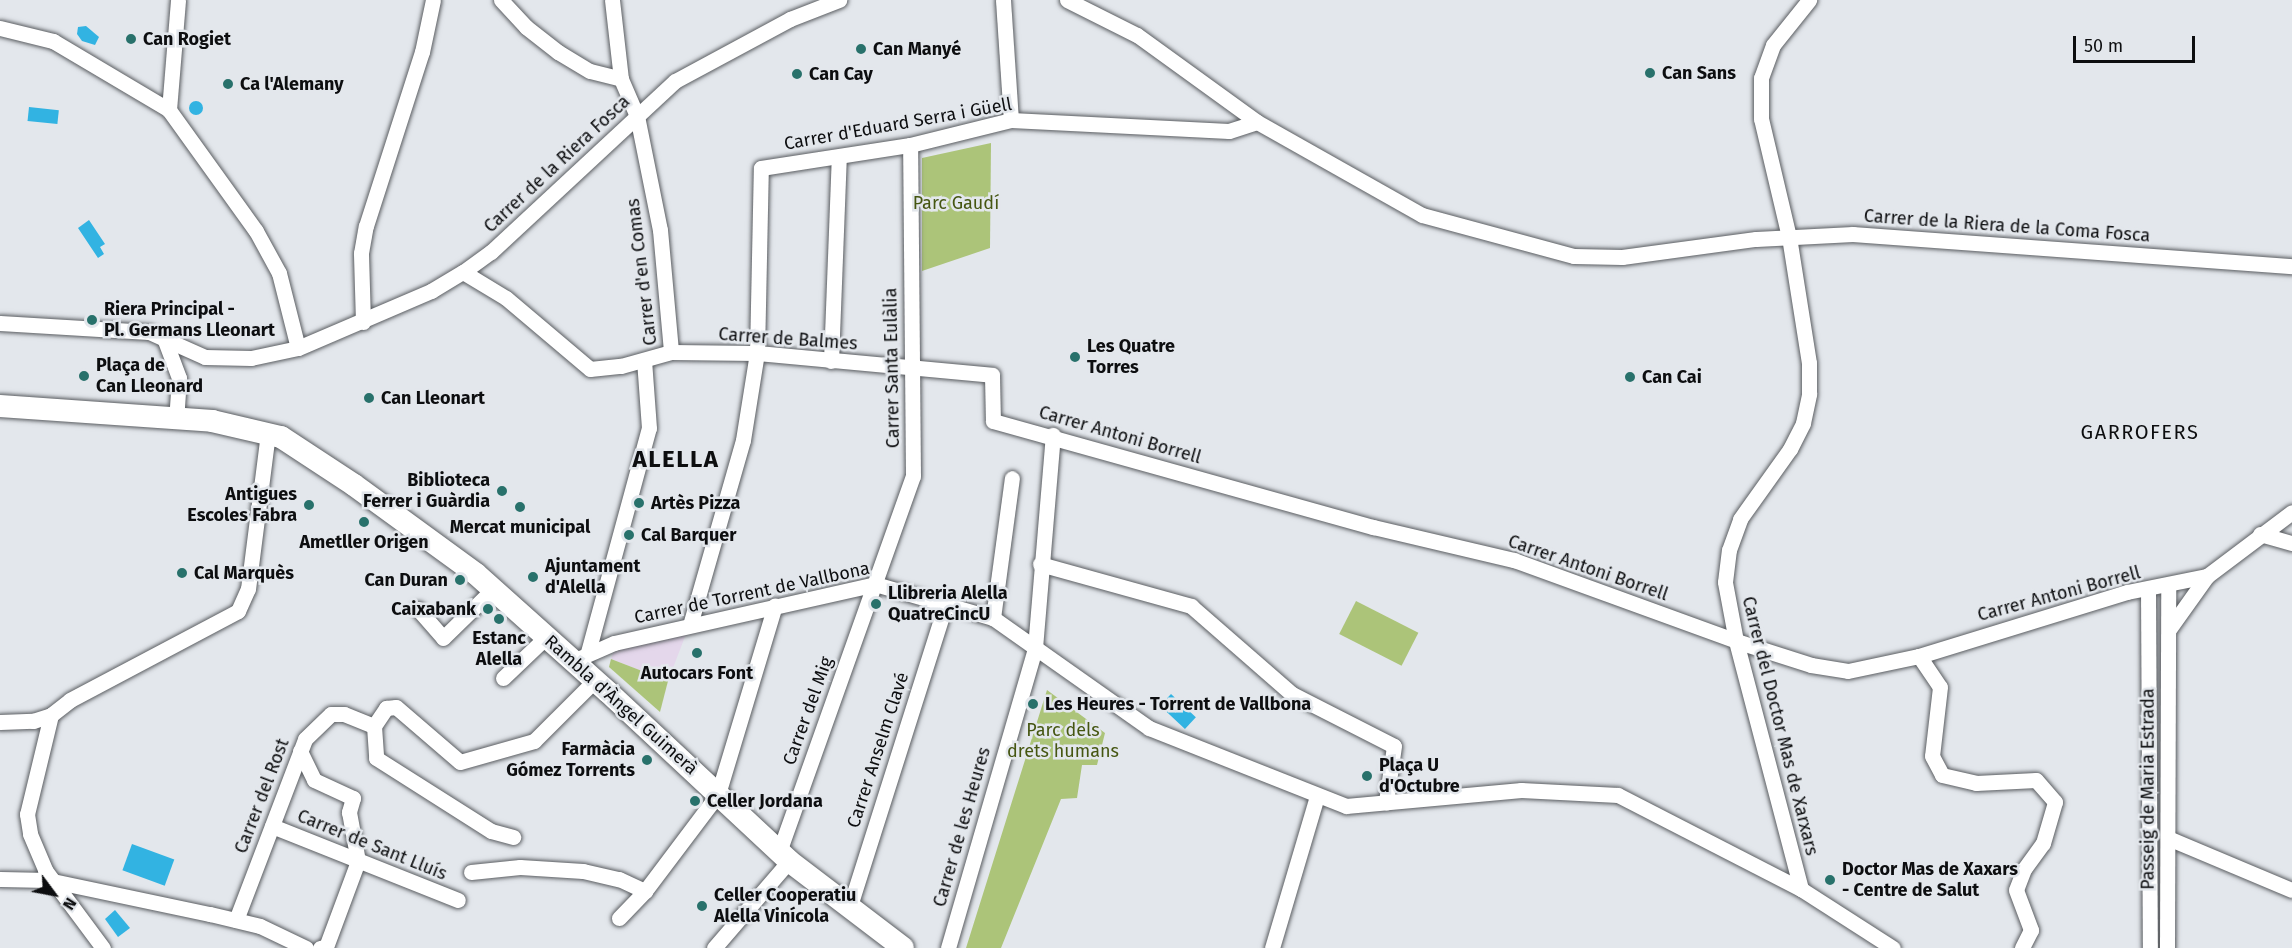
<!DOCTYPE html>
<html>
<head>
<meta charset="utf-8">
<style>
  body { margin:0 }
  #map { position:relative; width:2292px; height:948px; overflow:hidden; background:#e3e7ec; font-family:"Fira Sans",sans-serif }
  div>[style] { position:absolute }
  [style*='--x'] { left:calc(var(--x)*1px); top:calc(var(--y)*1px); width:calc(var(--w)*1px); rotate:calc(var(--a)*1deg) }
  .industrial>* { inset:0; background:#e4d7eb }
  .green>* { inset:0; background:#acc479; transform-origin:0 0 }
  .water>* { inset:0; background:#32b3e2; transform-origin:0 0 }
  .round { border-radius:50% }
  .roads { filter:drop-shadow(0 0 2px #5a5d61) drop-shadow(0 0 2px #5a5d61) }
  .minor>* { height:15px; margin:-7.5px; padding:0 7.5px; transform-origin:7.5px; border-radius:7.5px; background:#fff }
  .secondary>* { height:22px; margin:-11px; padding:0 11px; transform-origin:11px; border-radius:11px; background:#fff }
  .dots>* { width:16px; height:16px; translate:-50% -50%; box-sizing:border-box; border:3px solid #e3e7ec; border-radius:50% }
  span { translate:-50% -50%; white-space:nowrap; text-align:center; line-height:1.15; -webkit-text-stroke:5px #e3e7ec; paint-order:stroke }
  .poi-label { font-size:18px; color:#0d0e10; font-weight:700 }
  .left { translate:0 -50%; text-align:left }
  .right { translate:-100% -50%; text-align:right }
  .street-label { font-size:18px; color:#0d0e10 }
  .park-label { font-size:18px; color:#455611 }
  .neighbourhood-label { font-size:20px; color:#0d0e10; letter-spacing:1.5px }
  .district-label { font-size:24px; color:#0d0e10; font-weight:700; letter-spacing:1.5px }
  .north { position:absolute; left:24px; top:864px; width:60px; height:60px; -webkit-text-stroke:4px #e3e7ec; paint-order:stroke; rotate:122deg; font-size:16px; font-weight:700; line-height:24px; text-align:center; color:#0d0e10 }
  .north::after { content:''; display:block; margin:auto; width:21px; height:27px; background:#0d0e10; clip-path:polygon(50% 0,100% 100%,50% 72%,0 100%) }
  .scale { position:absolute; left:2073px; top:36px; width:122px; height:27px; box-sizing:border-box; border:3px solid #0d0e10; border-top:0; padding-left:8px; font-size:18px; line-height:21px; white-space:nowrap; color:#0d0e10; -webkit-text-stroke:4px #e3e7ec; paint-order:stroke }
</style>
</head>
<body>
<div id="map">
  <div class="industrial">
    <div style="clip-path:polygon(686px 634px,668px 681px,611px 659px,614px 650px)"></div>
  </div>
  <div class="green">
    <div style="clip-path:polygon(991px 143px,990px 248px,922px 271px,922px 158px)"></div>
    <div style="left:1356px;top:601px;width:70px;height:37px;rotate:27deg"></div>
    <div style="clip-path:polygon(611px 659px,668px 681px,660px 712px,609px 667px)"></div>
    <div style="clip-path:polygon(1047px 690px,1105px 733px,1097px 765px,1082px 765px,1077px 798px,1061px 799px,1001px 948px,966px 948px)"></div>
  </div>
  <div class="water">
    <div style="clip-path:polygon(86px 26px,99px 37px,95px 45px,82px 41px,77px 34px,78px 27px)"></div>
    <div class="round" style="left:189px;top:101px;width:14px;height:14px"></div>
    <div style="left:29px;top:107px;width:30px;height:14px;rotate:6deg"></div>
    <div style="clip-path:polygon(89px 220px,105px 244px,100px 247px,104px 254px,98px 258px,78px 228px)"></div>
    <div style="left:1171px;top:694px;width:34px;height:16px;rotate:43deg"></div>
    <div style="left:132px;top:844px;width:45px;height:28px;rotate:20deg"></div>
    <div style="clip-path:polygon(115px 910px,130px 928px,118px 937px,105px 919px)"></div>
  </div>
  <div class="roads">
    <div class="minor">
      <div style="--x:501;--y:0;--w:37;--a:47"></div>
      <div style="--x:526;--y:27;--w:41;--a:38"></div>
      <div style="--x:558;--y:52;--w:37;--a:31"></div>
      <div style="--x:590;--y:71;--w:32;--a:14"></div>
      <div style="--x:621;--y:79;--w:40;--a:66.6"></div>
      <div style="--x:637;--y:116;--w:116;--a:78.6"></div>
      <div style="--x:660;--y:230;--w:122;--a:84.8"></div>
      <div style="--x:612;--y:0;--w:80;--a:83.5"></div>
      <div style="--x:1003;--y:0;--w:120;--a:86.2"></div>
      <div style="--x:1067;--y:0;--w:78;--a:26.6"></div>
      <div style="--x:1137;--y:35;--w:148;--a:35.9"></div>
      <div style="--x:1257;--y:122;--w:189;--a:29.4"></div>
      <div style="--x:1422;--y:215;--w:157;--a:15.1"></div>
      <div style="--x:1574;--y:256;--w:48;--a:1.2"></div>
      <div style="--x:1622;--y:257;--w:135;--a:-7.7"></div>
      <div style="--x:1756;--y:239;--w:97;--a:-3"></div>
      <div style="--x:1853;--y:234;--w:440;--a:4.2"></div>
      <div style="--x:0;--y:28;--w:55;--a:13.8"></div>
      <div style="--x:53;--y:41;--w:135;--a:30.7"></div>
      <div style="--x:169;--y:110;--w:149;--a:54.3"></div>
      <div style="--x:256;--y:231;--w:48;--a:61.3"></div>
      <div style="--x:279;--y:273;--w:77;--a:75.8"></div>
      <div style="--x:169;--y:110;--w:110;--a:-85.3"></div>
      <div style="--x:463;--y:272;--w:50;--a:31.2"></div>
      <div style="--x:506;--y:298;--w:110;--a:40.2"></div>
      <div style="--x:590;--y:369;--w:31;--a:-6"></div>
      <div style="--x:621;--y:366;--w:52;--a:-15.6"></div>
      <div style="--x:671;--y:352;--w:86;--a:0.7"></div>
      <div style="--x:757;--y:353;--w:236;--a:5.3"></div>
      <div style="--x:992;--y:375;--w:46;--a:88.8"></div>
      <div style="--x:993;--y:421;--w:395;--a:15.6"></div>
      <div style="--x:1373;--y:527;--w:145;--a:13.2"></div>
      <div style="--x:1514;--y:560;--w:236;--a:20"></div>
      <div style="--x:1736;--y:641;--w:79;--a:17.7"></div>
      <div style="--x:1811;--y:665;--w:37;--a:9"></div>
      <div style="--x:1848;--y:671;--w:73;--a:-11.9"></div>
      <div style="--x:1919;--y:656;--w:218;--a:-17.1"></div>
      <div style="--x:2127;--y:592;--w:82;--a:-11.3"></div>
      <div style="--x:2207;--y:576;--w:106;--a:-37"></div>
      <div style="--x:363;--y:322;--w:69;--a:-91.7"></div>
      <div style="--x:361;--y:253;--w:27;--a:-80"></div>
      <div style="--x:366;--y:226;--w:183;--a:-72.2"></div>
      <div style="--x:422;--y:52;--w:53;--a:-78.1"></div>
      <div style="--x:0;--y:323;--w:149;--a:3.5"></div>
      <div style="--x:149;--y:332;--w:61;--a:24.1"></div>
      <div style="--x:205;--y:357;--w:46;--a:1.2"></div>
      <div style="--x:251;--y:358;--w:48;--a:-12"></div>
      <div style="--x:298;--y:348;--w:145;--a:-23.2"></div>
      <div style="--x:431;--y:291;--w:37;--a:-31"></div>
      <div style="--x:463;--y:272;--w:34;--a:-36"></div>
      <div style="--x:491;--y:252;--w:251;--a:-42.9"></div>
      <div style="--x:675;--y:81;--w:131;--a:-28.3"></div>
      <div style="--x:790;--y:19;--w:53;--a:-21.2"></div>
      <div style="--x:164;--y:338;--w:43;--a:69.4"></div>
      <div style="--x:179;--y:378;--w:39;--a:94"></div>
      <div style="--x:831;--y:361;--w:204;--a:-87.8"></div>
      <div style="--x:2260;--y:534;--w:33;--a:16"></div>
      <div style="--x:1040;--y:564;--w:157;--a:15.5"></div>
      <div style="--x:1191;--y:606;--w:134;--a:41.1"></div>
      <div style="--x:1292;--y:694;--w:114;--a:27"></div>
      <div style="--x:1394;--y:746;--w:57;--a:98.1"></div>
      <div style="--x:2148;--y:589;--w:359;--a:89.7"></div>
      <div style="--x:418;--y:609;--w:38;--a:49"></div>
      <div style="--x:443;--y:638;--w:70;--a:-44.4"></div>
      <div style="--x:993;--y:618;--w:141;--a:-82.3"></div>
      <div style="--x:690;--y:625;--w:192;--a:-74"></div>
      <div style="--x:743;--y:440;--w:88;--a:-80.9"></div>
      <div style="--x:757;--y:353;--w:185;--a:-88.8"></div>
      <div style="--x:761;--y:168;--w:151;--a:-8.8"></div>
      <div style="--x:910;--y:145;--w:104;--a:-13.9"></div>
      <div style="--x:1011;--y:120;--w:218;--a:2.9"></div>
      <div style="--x:1229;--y:131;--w:29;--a:-18"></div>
      <div style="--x:2170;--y:628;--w:64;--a:-54.6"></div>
      <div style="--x:588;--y:652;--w:232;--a:-74.8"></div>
      <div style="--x:649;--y:428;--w:68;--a:-94.2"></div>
      <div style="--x:1919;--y:656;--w:37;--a:56"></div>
      <div style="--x:1940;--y:687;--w:69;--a:96.6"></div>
      <div style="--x:1932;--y:756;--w:21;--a:62"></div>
      <div style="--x:1942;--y:775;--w:35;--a:13"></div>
      <div style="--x:1976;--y:783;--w:60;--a:-2.9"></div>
      <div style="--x:2036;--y:780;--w:29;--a:49"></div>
      <div style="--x:2055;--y:802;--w:43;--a:106.3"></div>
      <div style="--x:2043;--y:843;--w:32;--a:126"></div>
      <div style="--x:2024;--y:869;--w:22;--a:111"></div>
      <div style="--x:2016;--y:890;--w:43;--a:69.4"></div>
      <div style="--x:2031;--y:930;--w:20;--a:117"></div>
      <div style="--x:573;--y:661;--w:45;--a:-23.7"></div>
      <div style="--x:614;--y:643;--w:268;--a:-12.7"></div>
      <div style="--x:875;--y:584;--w:123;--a:16.1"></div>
      <div style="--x:993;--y:618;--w:191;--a:35.2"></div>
      <div style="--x:1149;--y:728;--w:212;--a:21.6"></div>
      <div style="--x:1346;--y:806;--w:176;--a:-5.2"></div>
      <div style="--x:1521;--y:790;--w:97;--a:3"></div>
      <div style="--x:1618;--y:795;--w:206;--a:27.2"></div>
      <div style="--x:1801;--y:889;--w:109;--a:32.7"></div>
      <div style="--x:503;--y:678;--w:59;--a:-43.6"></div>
      <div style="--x:51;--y:715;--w:102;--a:103.6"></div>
      <div style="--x:27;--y:814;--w:20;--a:81"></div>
      <div style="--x:30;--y:834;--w:39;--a:67"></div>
      <div style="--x:45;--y:870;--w:97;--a:53.4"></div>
      <div style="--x:0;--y:722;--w:33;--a:-2"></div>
      <div style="--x:33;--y:721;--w:19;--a:-18"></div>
      <div style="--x:51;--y:715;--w:24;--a:-38"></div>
      <div style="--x:70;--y:700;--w:190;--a:-27.9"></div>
      <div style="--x:238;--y:611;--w:24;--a:-66"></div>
      <div style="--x:248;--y:589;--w:158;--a:-82.7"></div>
      <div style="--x:374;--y:726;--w:22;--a:-56"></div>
      <div style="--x:386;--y:708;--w:10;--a:-6"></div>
      <div style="--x:396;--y:707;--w:84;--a:40.7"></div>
      <div style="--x:460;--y:762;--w:77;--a:-15.8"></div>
      <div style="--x:534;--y:741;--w:86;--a:-45"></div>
      <div style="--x:300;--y:751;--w:32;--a:64"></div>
      <div style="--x:314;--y:780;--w:43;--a:24.8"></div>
      <div style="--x:353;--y:798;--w:15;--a:106"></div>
      <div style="--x:349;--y:812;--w:50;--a:79.6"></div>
      <div style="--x:358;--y:861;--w:92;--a:110.4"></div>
      <div style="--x:326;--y:947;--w:6;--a:171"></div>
      <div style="--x:272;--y:826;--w:200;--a:21.7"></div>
      <div style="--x:2168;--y:838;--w:134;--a:22.8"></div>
      <div style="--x:779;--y:852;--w:399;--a:-70.4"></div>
      <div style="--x:913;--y:476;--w:331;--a:-90.5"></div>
      <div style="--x:471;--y:872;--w:49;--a:-5.8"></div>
      <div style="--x:520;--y:867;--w:63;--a:3.6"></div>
      <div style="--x:583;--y:871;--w:37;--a:13"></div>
      <div style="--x:619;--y:879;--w:29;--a:25"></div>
      <div style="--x:645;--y:891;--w:121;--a:-53"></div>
      <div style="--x:718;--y:794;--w:197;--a:-73.2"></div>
      <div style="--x:0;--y:879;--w:48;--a:1.2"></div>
      <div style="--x:48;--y:880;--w:166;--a:11.9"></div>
      <div style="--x:210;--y:914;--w:51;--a:13.5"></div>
      <div style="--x:260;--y:926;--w:51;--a:25.6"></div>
      <div style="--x:1801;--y:889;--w:256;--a:-104.7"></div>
      <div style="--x:1736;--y:641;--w:60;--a:-100.6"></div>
      <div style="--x:1725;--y:582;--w:32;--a:-83"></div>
      <div style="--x:1729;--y:550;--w:33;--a:-70"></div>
      <div style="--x:1740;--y:519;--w:86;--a:-54.5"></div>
      <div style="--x:1790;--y:449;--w:29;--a:-63"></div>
      <div style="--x:1803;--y:423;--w:30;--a:-78"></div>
      <div style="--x:1809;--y:394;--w:31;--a:-90"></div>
      <div style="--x:1809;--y:363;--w:128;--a:-99"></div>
      <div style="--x:1789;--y:237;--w:121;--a:-103.3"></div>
      <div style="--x:1761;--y:119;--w:41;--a:-90"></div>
      <div style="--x:1761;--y:78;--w:35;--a:-70"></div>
      <div style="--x:1773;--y:45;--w:58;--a:-51.3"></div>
      <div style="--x:849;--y:909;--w:321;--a:-72.4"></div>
      <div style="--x:619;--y:918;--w:37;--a:-46"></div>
      <div style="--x:236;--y:920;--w:194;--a:-69.1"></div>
      <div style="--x:305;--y:739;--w:36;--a:-44"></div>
      <div style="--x:331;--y:714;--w:13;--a:0"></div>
      <div style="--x:344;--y:714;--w:32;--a:22"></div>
      <div style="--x:374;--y:726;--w:32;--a:86"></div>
      <div style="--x:376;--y:758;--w:136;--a:32.4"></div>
      <div style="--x:491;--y:831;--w:23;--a:15"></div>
      <div style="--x:714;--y:948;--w:115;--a:-49.2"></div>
      <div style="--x:948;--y:948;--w:312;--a:-73.8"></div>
      <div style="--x:1035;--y:648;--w:214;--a:-85.2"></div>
      <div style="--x:1272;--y:948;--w:159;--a:-73.5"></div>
      <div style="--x:2167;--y:948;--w:362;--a:-89.8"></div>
    </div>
    <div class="secondary">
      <div style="--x:0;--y:406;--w:213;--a:4"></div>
      <div style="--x:212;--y:421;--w:71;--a:13.1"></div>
      <div style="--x:281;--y:437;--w:87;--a:33.3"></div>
      <div style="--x:354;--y:485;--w:151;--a:36.1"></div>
      <div style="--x:476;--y:574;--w:177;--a:41.8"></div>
      <div style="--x:608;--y:692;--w:248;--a:43"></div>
      <div style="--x:789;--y:861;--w:143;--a:37.3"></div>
    </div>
  </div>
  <div class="dots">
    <div style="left:131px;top:39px;background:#28716b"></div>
    <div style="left:861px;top:49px;background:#28716b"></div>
    <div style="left:1650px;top:73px;background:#28716b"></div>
    <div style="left:797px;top:74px;background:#28716b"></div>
    <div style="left:228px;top:84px;background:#28716b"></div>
    <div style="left:92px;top:320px;background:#28716b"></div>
    <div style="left:1075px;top:357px;background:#28716b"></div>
    <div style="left:84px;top:376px;background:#28716b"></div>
    <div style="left:1630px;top:377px;background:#28716b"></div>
    <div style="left:369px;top:398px;background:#28716b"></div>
    <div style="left:502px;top:491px;background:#28716b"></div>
    <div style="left:639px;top:503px;background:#28716b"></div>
    <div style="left:309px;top:505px;background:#28716b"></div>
    <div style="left:520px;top:507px;background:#28716b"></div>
    <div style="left:364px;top:522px;background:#28716b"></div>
    <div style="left:629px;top:535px;background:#28716b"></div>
    <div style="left:182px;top:573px;background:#28716b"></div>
    <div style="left:533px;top:577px;background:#28716b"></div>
    <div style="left:460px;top:580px;background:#28716b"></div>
    <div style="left:876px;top:604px;background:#28716b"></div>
    <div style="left:488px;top:609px;background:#28716b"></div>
    <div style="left:499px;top:619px;background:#28716b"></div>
    <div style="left:697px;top:653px;background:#28716b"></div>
    <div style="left:1033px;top:704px;background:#28716b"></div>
    <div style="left:647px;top:760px;background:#28716b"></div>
    <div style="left:1367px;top:776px;background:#28716b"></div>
    <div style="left:695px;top:801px;background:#28716b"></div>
    <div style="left:1830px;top:880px;background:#28716b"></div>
    <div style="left:702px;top:906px;background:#28716b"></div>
  </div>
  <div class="poi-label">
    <span class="left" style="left:143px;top:39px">Can Rogiet</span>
    <span class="left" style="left:873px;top:49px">Can Manyé</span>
    <span class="left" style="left:1662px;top:73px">Can Sans</span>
    <span class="left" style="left:809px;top:74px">Can Cay</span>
    <span class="left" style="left:240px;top:84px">Ca l'Alemany</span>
    <span class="left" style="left:104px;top:320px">Riera Principal -<br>Pl. Germans Lleonart</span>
    <span class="left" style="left:1087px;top:357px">Les Quatre<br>Torres</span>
    <span class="left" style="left:96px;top:376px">Plaça de<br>Can Lleonard</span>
    <span class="left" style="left:1642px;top:377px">Can Cai</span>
    <span class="left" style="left:381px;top:398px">Can Lleonart</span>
    <span class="right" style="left:490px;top:491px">Biblioteca<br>Ferrer i Guàrdia</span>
    <span class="right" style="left:297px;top:505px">Antigues<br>Escoles Fabra</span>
    <span class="left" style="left:651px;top:503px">Artès Pizza</span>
    <span style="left:520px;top:527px">Mercat municipal</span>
    <span class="left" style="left:641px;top:535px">Cal Barquer</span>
    <span style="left:364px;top:542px">Ametller Origen</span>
    <span class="left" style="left:545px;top:577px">Ajuntament<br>d'Alella</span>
    <span class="left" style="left:194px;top:573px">Cal Marquès</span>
    <span class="right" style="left:448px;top:580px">Can Duran</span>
    <span class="left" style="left:888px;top:604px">Llibreria Alella<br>QuatreCincU</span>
    <span class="right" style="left:476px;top:609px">Caixabank</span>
    <span style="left:499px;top:649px">Estanc<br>Alella</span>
    <span style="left:697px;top:673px">Autocars Font</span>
    <span class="left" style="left:1045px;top:704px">Les Heures - Torrent de Vallbona</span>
    <span class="right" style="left:635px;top:760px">Farmàcia<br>Gómez Torrents</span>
    <span class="left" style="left:1379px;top:776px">Plaça U<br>d'Octubre</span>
    <span class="left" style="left:707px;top:801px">Celler Jordana</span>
    <span class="left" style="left:1842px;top:880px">Doctor Mas de Xaxars<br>- Centre de Salut</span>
    <span class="left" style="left:714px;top:906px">Celler Cooperatiu<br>Alella Vinícola</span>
  </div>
  <div class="street-label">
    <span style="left:898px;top:124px;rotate:-10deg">Carrer d'Eduard Serra i Güell</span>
    <span style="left:557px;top:164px;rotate:-43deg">Carrer de la Riera Fosca</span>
    <span style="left:2007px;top:226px;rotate:4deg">Carrer de la Riera de la Coma Fosca</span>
    <span style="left:642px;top:272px;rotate:-97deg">Carrer d'en Comas</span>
    <span style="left:788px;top:339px;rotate:4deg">Carrer de Balmes</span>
    <span style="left:892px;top:368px;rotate:-91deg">Carrer Santa Eulàlia</span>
    <span style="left:1120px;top:435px;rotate:16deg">Carrer Antoni Borrell</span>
    <span style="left:1588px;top:568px;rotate:19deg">Carrer Antoni Borrell</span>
    <span style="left:752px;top:593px;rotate:-12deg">Carrer de Torrent de Vallbona</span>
    <span style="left:2059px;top:594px;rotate:-15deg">Carrer Antoni Borrell</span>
    <span style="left:621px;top:705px;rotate:42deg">Rambla d'Àngel Guimerà</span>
    <span style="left:808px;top:711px;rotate:-70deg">Carrer del Mig</span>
    <span style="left:1780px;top:726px;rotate:76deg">Carrer del Doctor Mas de Xarxars</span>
    <span style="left:878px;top:750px;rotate:-72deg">Carrer Anselm Clavé</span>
    <span style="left:2148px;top:789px;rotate:-90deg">Passeig de Maria Estrada</span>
    <span style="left:262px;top:796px;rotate:-69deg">Carrer del Rost</span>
    <span style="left:962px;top:827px;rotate:-74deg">Carrer de les Heures</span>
    <span style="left:372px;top:845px;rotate:22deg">Carrer de Sant Lluís</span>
  </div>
  <div class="park-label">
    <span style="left:956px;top:203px">Parc Gaudí</span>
    <span style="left:1063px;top:741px">Parc dels<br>drets humans</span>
  </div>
  <div class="neighbourhood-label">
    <span style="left:2140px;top:432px">GARROFERS</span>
  </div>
  <div class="district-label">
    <span style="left:676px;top:460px">ALELLA</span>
  </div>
  <div class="north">N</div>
  <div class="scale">50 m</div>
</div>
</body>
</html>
